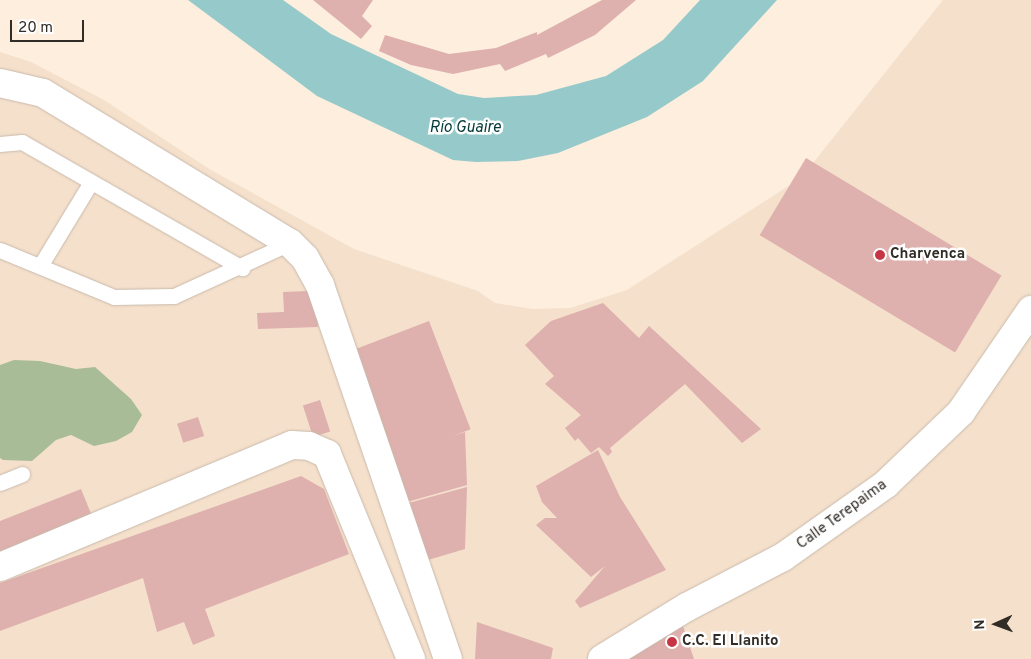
<!DOCTYPE html>
<html>
<head>
<meta charset="utf-8">
<style>
  body { margin:0 }
  #map { position:relative; width:1031px; height:659px; overflow:hidden; background:#fdeede; font-family:Overpass,sans-serif }
  div>[style] { position:absolute }
  [style*='--x'] { left:calc(var(--x)*1px); top:calc(var(--y)*1px); width:calc(var(--w)*1px); rotate:calc(var(--a)*1deg) }
  .built>* { inset:0; background:#f5e0cc }
  .forest>* { inset:0; background:#a9bc98 }
  .water>* { inset:0; background:#96caca }
  .building>* { inset:0; background:#deb0ae; transform-origin:0 0 }
  .roads { filter:drop-shadow(0 0 1px #c8baab) drop-shadow(0 0 1px #c8baab) }
  .service>* { height:15px; margin:-7.5px; padding:0 7.5px; transform-origin:7.5px; border-radius:7.5px; background:#fff }
  .minor>* { height:28px; margin:-14px; padding:0 14px; transform-origin:14px; border-radius:14px; background:#fff }
  .dots>* { width:14px; height:14px; translate:-50% -50%; box-sizing:border-box; border:2px solid #fefefe; border-radius:50% }
  span { translate:-50% -50%; white-space:nowrap; text-align:center; line-height:1.15; -webkit-text-stroke:5px #fefefe; paint-order:stroke }
  .poi-label { font-size:15px; color:#312c26; font-weight:700 }
  .left { translate:0 -50%; text-align:left }
  .street-label { font-size:15px; color:#312c26 }
  .water-label { font-size:16px; color:#053939; font-style:italic }
  .north { position:absolute; left:971px; top:599px; width:50px; height:50px; -webkit-text-stroke:4px #fefefe; paint-order:stroke; rotate:268deg; font-size:14px; font-weight:700; line-height:20px; text-align:center; color:#312c26 }
  .north::after { content:''; display:block; margin:auto; width:18px; height:22px; background:#312c26; clip-path:polygon(50% 0,100% 100%,50% 72%,0 100%) }
  .scale { position:absolute; left:10px; top:20px; width:74px; height:22px; box-sizing:border-box; border:2px solid #312c26; border-top:0; padding-left:6px; font-size:15px; line-height:18px; white-space:nowrap; color:#312c26; -webkit-text-stroke:4px #fefefe; paint-order:stroke }
</style>
</head>
<body>
<div id="map">
  <div class="built">
    <div style="clip-path:polygon(943px 0,1031px 0,1031px 659px,0 659px,0 52px,31px 62px,104px 100px,211px 170px,354px 249px,478px 291px,495px 303px,532px 309px,570px 308px,627px 290px,801px 178px)"></div>
  </div>
  <div class="forest">
    <div style="clip-path:polygon(14px 360px,40px 361px,76px 369px,95px 367px,131px 399px,142px 415px,132px 432px,116px 441px,94px 446px,71px 435px,56px 440px,32px 461px,3px 460px,0 458px,0 365px)"></div>
  </div>
  <div class="water">
    <div style="clip-path:polygon(188px 0,283px 0,331px 34px,458px 94px,484px 98px,536px 95px,606px 76px,663px 40px,700px 0,777px 0,703px 81px,647px 117px,558px 153px,518px 161px,476px 162px,453px 160px,317px 96px)"></div>
  </div>
  <div class="building">
    <div style="clip-path:polygon(313px 0,373px 0,362px 16px,372px 26px,361px 39px)"></div>
    <div style="clip-path:polygon(602px 0,636px 0,595px 35px,548px 58px,546px 54px,505px 71px,500px 64px,453px 74px,411px 65px,379px 51px,385px 35px,449px 54px,496px 48px,537px 32px,537px 35px)"></div>
    <div style="left:806px;top:158px;width:228px;height:90px;rotate:31deg"></div>
    <div style="clip-path:polygon(308px 291px,317px 310px,318px 327px,258px 329px,257px 313px,284px 312px,283px 292px)"></div>
    <div style="clip-path:polygon(603px 303px,639px 338px,649px 326px,761px 429px,742px 443px,685px 384px,610px 448px,612px 452px,608px 456px,599px 447px,591px 453px,578px 438px,575px 441px,565px 428px,581px 415px,545px 384px,554px 376px,525px 345px,551px 321px)"></div>
    <div style="left:429px;top:321px;width:116px;height:84px;rotate:69deg"></div>
    <div style="left:320px;top:400px;width:33px;height:18px;rotate:72deg"></div>
    <div style="left:198px;top:417px;width:20px;height:22px;rotate:72deg"></div>
    <div style="clip-path:polygon(465px 432px,467px 485px,407px 502px,389px 456px)"></div>
    <div style="clip-path:polygon(598px 450px,620px 497px,666px 570px,580px 608px,575px 601px,605px 566px,591px 577px,536px 525px,545px 518px,557px 518px,542px 502px,536px 486px)"></div>
    <div style="clip-path:polygon(301px 476px,324px 489px,349px 554px,205px 609px,215px 636px,193px 645px,184px 622px,157px 632px,143px 578px,0 631px,0 583px)"></div>
    <div style="clip-path:polygon(467px 487px,465px 549px,428px 560px,405px 504px)"></div>
    <div style="clip-path:polygon(81px 489px,94px 521px,0 558px,0 521px)"></div>
    <div style="clip-path:polygon(477px 622px,553px 648px,551px 659px,475px 659px)"></div>
    <div style="clip-path:polygon(683px 626px,694px 659px,628px 659px,628px 657px)"></div>
  </div>
  <div class="roads">
    <div class="service">
      <div style="--x:0;--y:144;--w:22;--a:-5"></div>
      <div style="--x:22;--y:142;--w:254;--a:29.8"></div>
      <div style="--x:0;--y:250;--w:123;--a:22.4"></div>
      <div style="--x:114;--y:297;--w:60;--a:-1"></div>
      <div style="--x:174;--y:296;--w:128;--a:-24.6"></div>
      <div style="--x:40;--y:266;--w:98;--a:-58.7"></div>
      <div style="--x:0;--y:483;--w:24;--a:-22"></div>
    </div>
    <div class="minor">
      <div style="--x:0;--y:83;--w:44;--a:13.1"></div>
      <div style="--x:43;--y:93;--w:289;--a:31.3"></div>
      <div style="--x:290;--y:243;--w:21;--a:45"></div>
      <div style="--x:305;--y:258;--w:31;--a:61"></div>
      <div style="--x:320;--y:285;--w:395;--a:71.1"></div>
      <div style="--x:0;--y:567;--w:316;--a:-22.7"></div>
      <div style="--x:292;--y:445;--w:17;--a:3"></div>
      <div style="--x:309;--y:446;--w:20;--a:24"></div>
      <div style="--x:327;--y:454;--w:222;--a:67.7"></div>
      <div style="--x:602;--y:659;--w:100;--a:-31.5"></div>
      <div style="--x:687;--y:607;--w:108;--a:-27.5"></div>
      <div style="--x:783;--y:557;--w:126;--a:-35.3"></div>
      <div style="--x:886;--y:484;--w:104;--a:-43.8"></div>
      <div style="--x:961;--y:412;--w:124;--a:-55.5"></div>
    </div>
  </div>
  <div class="dots">
    <div style="left:880px;top:255px;background:#c53544"></div>
    <div style="left:672px;top:642px;background:#c53544"></div>
  </div>
  <div class="poi-label">
    <span class="left" style="left:890px;top:255px">Charvenca</span>
    <span class="left" style="left:682px;top:642px">C.C. El Llanito</span>
  </div>
  <div class="street-label">
    <span style="left:842px;top:515px;rotate:-36deg">Calle Terepaima</span>
  </div>
  <div class="water-label">
    <span style="left:465px;top:128px">Río Guaire</span>
  </div>
  <div class="north">N</div>
  <div class="scale">20 m</div>
</div>
</body>
</html>
